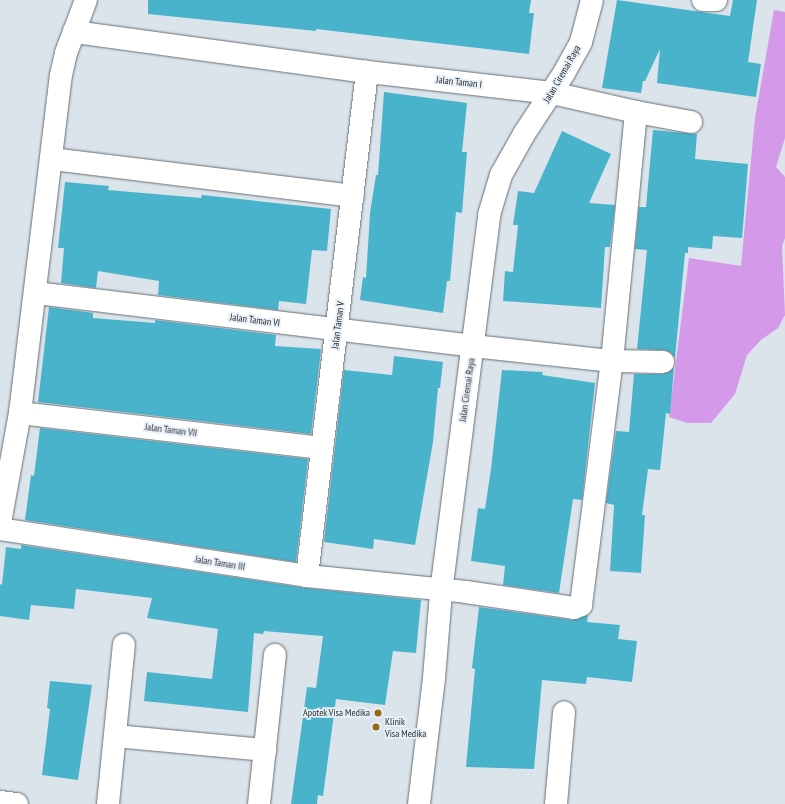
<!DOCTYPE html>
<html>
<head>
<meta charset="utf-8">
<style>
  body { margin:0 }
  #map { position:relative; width:785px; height:804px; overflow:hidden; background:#dbe3eb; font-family:"PT Sans Narrow",sans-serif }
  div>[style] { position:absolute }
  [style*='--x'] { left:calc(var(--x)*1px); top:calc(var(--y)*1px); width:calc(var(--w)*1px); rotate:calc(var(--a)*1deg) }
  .forest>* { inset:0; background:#d599ea }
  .building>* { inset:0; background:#48b3cb }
  .roads { filter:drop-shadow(0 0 1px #676e75) drop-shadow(0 0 1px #676e75) }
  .minor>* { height:22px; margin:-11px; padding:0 11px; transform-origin:11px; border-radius:11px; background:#fff }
  .dots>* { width:11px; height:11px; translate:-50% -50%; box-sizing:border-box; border:2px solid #e8f0f8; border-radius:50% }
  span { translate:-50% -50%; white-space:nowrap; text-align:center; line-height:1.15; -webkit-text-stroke:3.5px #e8f0f8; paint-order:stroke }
  .street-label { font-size:10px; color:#282b2e }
  .poi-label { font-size:10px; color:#282b2e }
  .right { translate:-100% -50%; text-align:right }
  .left { translate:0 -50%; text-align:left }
</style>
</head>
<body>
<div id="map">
  <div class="forest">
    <div style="clip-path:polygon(774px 10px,785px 12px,785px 138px,776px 167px,785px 177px,785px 238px,782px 246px,785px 315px,778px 328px,761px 340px,747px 355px,735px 394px,711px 423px,687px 423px,669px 417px,689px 258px,741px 266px,755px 118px)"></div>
  </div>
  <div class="building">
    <div style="clip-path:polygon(148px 0,531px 0,529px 13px,534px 13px,529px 54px,316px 29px,316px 31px,148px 14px)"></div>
    <div style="clip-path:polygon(617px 0,730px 16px,733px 0,757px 0,748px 62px,761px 64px,756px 97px,657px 83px,660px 49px,645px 81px,643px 81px,641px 93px,602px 88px)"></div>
    <div style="clip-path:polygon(384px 92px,467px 103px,462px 152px,467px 152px,462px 213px,456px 212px,450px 281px,447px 281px,443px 313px,360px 300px,363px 277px,366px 278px,370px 213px,376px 175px,378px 175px)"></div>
    <div style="clip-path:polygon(653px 130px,697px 134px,695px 159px,748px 164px,742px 238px,713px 236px,712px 249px,688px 247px,688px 253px,685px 253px,675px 358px,670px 352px,664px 350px,637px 349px,647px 250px,635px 249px,639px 207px,646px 207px)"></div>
    <div style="clip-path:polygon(562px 131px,611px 154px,589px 203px,615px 205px,610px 247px,605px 247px,601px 308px,503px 301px,505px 271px,513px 272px,518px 225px,513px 225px,518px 191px,534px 193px)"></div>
    <div style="clip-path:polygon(65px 182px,109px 186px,108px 190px,201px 198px,202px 195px,331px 209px,327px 251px,312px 250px,306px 304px,279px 301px,278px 310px,158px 295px,159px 281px,98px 271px,96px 288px,61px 283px,64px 248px,58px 248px)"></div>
    <div style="clip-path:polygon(49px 307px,93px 313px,93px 318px,155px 323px,155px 320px,276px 335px,275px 346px,321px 349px,311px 434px,38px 402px)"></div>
    <div style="clip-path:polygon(394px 356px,443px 362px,440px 388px,438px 388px,433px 442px,415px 545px,374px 539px,373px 549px,324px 542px,344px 370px,392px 375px)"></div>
    <div style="clip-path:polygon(674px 368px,670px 414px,666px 413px,660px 470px,648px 469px,642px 515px,645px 515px,641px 573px,610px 571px,614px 505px,606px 503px,616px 431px,629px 432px,634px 374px,663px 374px)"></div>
    <div style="clip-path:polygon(502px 370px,543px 372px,542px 375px,595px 383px,582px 500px,573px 499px,559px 593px,503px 585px,505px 566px,471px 561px,478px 508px,485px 509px,491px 469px)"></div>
    <div style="clip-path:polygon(40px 428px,308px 459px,296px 562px,25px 520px,31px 475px,34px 476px)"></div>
    <div style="clip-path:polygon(21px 545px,305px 588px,421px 600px,416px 653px,393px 651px,385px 705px,336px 699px,323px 796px,318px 795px,317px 804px,291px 804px,307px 687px,316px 688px,323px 636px,264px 631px,263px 634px,254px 633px,248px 712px,144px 701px,147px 672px,212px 679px,218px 629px,147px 618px,152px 598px,76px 589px,74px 609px,31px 605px,29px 620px,0 616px,0 584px,2px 585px,6px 547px,21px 549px)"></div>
    <div style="clip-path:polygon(479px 607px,572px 620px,588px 615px,587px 622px,620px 625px,618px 639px,637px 641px,632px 682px,587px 677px,586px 684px,542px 680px,534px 769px,466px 767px,475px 669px,472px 668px)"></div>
    <div style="clip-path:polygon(50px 681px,92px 685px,78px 780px,42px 775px,50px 709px,47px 708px)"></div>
  </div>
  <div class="roads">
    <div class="minor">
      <div style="--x:703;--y:0;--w:13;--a:0"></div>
      <div style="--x:636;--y:112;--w:56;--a:10.3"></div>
      <div style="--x:52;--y:159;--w:303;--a:7"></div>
      <div style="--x:36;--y:293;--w:440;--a:6.9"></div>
      <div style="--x:473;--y:346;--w:140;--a:6.2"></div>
      <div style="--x:612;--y:361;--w:51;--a:1.1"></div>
      <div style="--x:20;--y:413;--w:304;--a:6.6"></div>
      <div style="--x:0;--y:523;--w:112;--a:-79.7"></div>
      <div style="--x:20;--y:413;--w:340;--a:-83.1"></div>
      <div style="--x:61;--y:75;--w:23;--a:-77"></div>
      <div style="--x:66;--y:53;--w:57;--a:-69.3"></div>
      <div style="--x:0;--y:529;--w:311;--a:8.7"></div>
      <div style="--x:307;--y:576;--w:160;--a:5.7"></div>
      <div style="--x:466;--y:592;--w:109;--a:8.4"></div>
      <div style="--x:574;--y:608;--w:8;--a:-23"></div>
      <div style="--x:581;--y:605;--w:246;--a:-82.8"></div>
      <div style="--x:612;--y:361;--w:250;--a:-84.5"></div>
      <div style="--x:636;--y:112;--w:86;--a:-167.3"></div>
      <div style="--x:552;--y:93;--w:186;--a:-173.5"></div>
      <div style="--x:367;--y:72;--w:296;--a:-172.2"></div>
      <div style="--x:307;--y:576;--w:508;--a:-83.21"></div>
      <div style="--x:116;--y:736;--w:150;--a:5.4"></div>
      <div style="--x:0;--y:802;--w:17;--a:7"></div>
      <div style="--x:108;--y:804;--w:160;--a:-84.3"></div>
      <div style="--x:259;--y:804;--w:150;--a:-83.9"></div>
      <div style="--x:419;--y:804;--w:127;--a:-83.2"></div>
      <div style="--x:434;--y:678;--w:86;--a:-85.3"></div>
      <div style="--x:441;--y:592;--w:380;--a:-82.7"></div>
      <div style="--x:489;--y:215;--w:42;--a:-73.3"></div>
      <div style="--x:501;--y:175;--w:47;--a:-60.7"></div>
      <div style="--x:524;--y:134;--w:73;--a:-56.7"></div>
      <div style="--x:564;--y:73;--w:35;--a:-61"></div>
      <div style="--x:581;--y:42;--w:43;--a:-75.3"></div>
      <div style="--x:556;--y:804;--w:92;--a:-85"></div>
    </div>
  </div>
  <div class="dots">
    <div style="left:378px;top:713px;background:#956a16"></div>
    <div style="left:376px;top:727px;background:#956a16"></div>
  </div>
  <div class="street-label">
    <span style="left:562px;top:74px;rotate:-60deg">Jalan Ciremai Raya</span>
    <span style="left:459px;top:82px;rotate:6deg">Jalan Taman I</span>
    <span style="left:255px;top:320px;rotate:7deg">Jalan Taman VI</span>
    <span style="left:338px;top:325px;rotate:-83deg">Jalan Taman V</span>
    <span style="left:467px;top:390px;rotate:-82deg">Jalan Ciremai Raya</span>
    <span style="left:171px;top:430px;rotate:7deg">Jalan Taman VII</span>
    <span style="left:220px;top:563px;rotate:9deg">Jalan Taman III</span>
  </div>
  <div class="poi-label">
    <span class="right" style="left:370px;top:713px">Apotek Visa Medika</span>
    <span class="left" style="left:385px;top:727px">Klinik<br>Visa Medika</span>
  </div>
</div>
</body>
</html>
